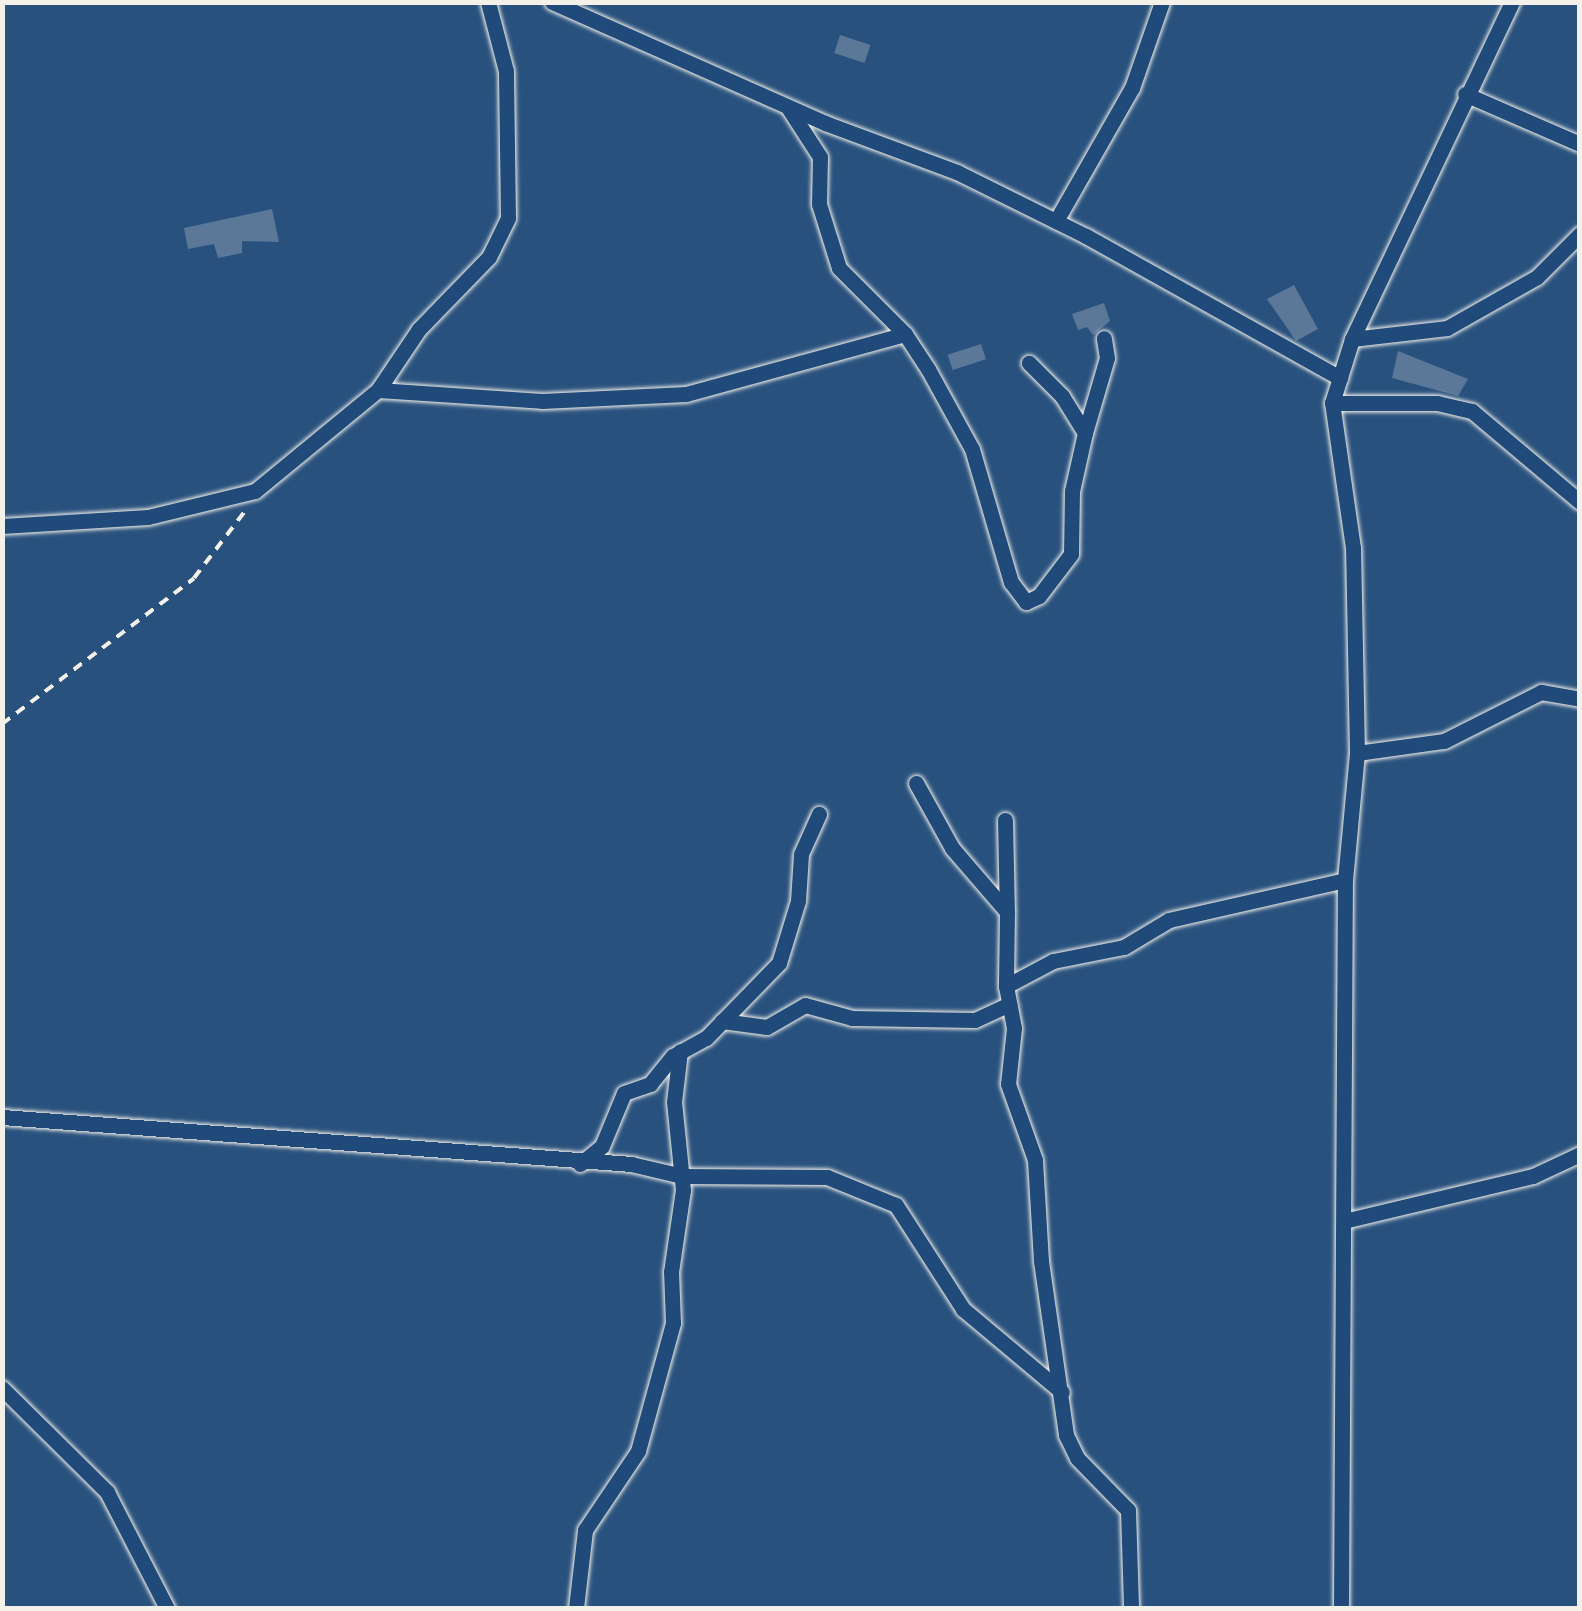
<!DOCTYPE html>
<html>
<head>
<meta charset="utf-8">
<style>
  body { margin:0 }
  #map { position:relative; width:1582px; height:1611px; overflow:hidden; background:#28517e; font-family:Mali,sans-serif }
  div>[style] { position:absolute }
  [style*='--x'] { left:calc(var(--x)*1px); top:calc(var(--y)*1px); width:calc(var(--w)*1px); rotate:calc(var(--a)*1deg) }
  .building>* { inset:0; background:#5b7899; transform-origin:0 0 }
  .path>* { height:4px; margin-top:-2px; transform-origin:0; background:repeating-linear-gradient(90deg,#f4f1e8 0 10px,transparent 0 18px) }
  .roads { filter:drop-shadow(0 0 2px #f4f1e8) drop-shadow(0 0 2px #f4f1e8) }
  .minor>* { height:15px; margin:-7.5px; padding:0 7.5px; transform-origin:7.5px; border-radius:7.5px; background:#1f4a7a }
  span { translate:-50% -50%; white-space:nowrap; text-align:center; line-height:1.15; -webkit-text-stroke:8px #1f4a7a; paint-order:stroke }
  .frame { position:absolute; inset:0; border:5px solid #f4f1e8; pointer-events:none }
</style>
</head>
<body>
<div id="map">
  <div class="building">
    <div style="left:840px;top:35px;width:32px;height:19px;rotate:18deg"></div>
    <div style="clip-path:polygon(272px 209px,279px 242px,242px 241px,242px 253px,218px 258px,214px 244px,188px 249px,184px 228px)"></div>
    <div style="clip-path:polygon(1294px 285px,1318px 329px,1296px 341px,1267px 299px)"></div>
    <div style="clip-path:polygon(1104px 303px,1110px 321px,1093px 335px,1087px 327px,1078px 330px,1072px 314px)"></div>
    <div style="left:981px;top:344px;width:16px;height:35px;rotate:72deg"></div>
    <div style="clip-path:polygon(1398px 351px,1468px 379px,1458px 396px,1392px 378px)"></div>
  </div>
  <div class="path">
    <div style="--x:2;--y:724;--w:241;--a:-37.2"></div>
    <div style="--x:194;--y:578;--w:84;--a:-52.7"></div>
  </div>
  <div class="roads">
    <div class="minor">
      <div style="--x:552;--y:2;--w:299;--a:23.9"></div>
      <div style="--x:825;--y:123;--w:141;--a:20.4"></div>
      <div style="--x:957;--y:172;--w:144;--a:26.4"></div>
      <div style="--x:1086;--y:236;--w:291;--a:29.2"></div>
      <div style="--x:1465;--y:94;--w:125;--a:23.5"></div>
      <div style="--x:789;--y:109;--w:57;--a:57.1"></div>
      <div style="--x:820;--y:157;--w:47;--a:91.2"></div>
      <div style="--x:819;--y:204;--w:67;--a:72.6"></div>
      <div style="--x:839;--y:268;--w:93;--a:45"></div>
      <div style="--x:905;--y:334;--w:42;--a:56.7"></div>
      <div style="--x:928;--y:369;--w:91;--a:61.2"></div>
      <div style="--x:972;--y:449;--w:139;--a:73.7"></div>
      <div style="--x:1011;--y:582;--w:25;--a:53"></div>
      <div style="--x:1026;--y:602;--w:14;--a:-25"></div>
      <div style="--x:1039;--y:596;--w:53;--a:-52.7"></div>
      <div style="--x:1071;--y:554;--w:63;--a:-89.1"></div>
      <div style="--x:1072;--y:491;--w:59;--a:-77.4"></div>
      <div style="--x:1085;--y:433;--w:44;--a:-121.9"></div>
      <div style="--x:1062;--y:396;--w:47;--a:-135"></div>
      <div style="--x:1056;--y:221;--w:153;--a:-60.3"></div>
      <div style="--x:1132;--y:88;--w:91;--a:-70.8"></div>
      <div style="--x:1352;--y:339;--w:96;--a:-6.6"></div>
      <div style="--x:1447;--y:328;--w:103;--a:-29.5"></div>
      <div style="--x:1537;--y:277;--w:61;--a:-45"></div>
      <div style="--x:378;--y:390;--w:164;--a:3.8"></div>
      <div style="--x:542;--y:401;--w:144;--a:-2.8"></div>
      <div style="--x:686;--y:394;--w:227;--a:-15.3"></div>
      <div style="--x:1332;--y:403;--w:105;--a:0"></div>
      <div style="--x:1437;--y:403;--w:36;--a:13"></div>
      <div style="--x:1472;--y:411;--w:141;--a:40.1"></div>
      <div style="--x:1085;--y:433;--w:78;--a:-73.7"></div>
      <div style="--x:1107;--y:358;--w:20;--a:-99"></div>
      <div style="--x:2;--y:526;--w:146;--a:-3.5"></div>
      <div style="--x:148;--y:517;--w:110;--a:-13.7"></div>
      <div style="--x:255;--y:491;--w:159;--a:-39.4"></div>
      <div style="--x:378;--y:390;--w:73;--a:-56.1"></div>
      <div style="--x:419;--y:329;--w:100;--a:-45.8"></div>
      <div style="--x:489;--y:257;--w:43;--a:-64"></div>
      <div style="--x:508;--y:218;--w:147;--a:-90.8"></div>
      <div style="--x:506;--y:71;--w:71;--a:-104.6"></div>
      <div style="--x:1357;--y:753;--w:88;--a:-7.9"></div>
      <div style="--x:1444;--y:741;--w:109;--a:-26.8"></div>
      <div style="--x:1541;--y:692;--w:40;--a:10"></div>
      <div style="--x:916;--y:783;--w:74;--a:61"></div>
      <div style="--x:952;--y:848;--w:84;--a:49.3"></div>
      <div style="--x:1007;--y:912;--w:74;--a:90.8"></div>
      <div style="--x:1006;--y:986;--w:43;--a:79.2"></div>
      <div style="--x:1014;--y:1028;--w:56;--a:96.1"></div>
      <div style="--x:1008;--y:1084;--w:81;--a:70.4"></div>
      <div style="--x:1035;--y:1160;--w:101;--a:86.6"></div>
      <div style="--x:1041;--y:1261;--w:176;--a:81.8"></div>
      <div style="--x:1066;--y:1435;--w:25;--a:64"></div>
      <div style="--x:1077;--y:1458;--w:73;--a:45.6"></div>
      <div style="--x:1128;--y:1510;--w:98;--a:88.2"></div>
      <div style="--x:1005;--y:820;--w:92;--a:88.8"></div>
      <div style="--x:1006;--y:986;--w:53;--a:-28"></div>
      <div style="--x:1053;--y:961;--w:72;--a:-11.2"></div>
      <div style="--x:1124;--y:947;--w:52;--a:-31"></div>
      <div style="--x:1169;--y:920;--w:180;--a:-12.8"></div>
      <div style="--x:722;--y:1021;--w:45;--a:7.6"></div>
      <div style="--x:767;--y:1027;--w:44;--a:-30.1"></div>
      <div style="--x:805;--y:1005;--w:49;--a:15.5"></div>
      <div style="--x:852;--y:1018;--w:123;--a:0.9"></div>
      <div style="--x:975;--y:1020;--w:38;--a:-25"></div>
      <div style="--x:2;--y:1117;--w:631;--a:4.27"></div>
      <div style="--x:631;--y:1164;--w:52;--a:13.2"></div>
      <div style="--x:682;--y:1176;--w:145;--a:0.4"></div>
      <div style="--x:827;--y:1177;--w:74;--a:22.1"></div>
      <div style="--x:896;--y:1205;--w:124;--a:57.2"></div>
      <div style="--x:963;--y:1309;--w:129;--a:40"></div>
      <div style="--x:580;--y:1164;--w:28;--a:-39"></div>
      <div style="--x:602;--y:1146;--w:57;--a:-67.5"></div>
      <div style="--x:624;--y:1093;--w:28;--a:-19"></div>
      <div style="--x:650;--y:1084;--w:36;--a:-51"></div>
      <div style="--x:673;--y:1056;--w:38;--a:-29"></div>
      <div style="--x:706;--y:1038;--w:105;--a:-45.8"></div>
      <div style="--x:779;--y:963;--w:65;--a:-73"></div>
      <div style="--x:798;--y:901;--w:47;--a:-86.3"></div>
      <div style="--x:801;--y:854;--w:44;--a:-65.8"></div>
      <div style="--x:1348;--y:1220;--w:190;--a:-13.4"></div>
      <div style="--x:1533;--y:1176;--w:52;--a:-25.1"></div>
      <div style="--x:2;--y:1388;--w:148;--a:44.7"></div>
      <div style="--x:107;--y:1492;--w:131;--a:62.7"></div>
      <div style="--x:576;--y:1608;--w:79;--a:-83.4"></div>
      <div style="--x:585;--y:1530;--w:95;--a:-56.1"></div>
      <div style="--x:638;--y:1451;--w:133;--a:-74.7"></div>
      <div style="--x:673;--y:1323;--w:51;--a:-92.2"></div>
      <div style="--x:671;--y:1272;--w:83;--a:-81.7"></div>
      <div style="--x:683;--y:1190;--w:88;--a:-95.8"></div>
      <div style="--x:674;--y:1102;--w:51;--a:-83.3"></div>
      <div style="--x:1341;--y:1608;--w:728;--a:-89.69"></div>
      <div style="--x:1345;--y:880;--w:128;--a:-84.6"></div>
      <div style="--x:1357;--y:753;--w:205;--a:-91.1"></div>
      <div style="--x:1353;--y:548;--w:147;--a:-98.2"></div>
      <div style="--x:1332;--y:403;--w:67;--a:-72.6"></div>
      <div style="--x:1352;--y:339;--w:373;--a:-64.6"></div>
    </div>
  </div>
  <div class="frame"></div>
</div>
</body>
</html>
